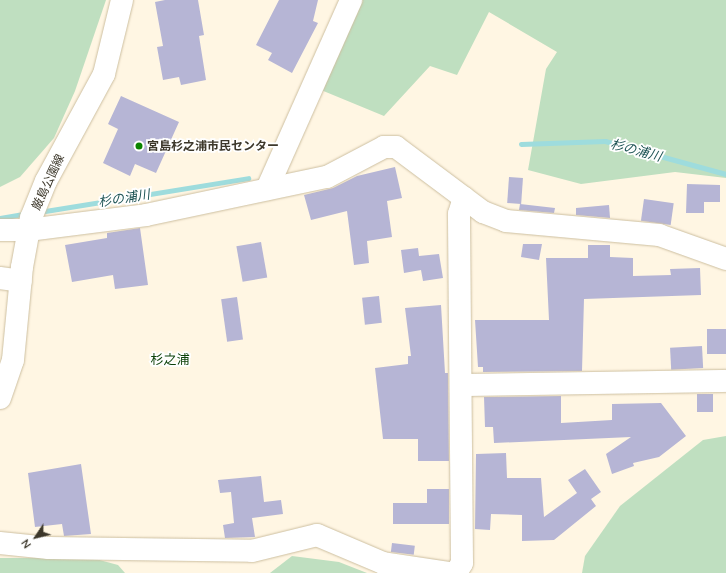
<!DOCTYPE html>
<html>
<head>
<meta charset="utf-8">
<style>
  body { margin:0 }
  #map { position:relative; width:726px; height:573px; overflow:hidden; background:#fff6e3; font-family:Quicksand,"Noto Sans JP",sans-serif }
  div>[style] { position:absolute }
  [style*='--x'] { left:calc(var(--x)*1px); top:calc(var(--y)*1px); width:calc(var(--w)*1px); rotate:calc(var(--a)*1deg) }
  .green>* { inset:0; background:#bfdfc0 }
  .stream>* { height:5px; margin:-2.5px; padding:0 2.5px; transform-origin:2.5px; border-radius:2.5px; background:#9edcdd }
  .building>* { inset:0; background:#b6b5d5; transform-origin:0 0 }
  .roads { filter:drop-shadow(0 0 1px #cdbfa0) drop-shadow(0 0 1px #cdbfa0) }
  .minor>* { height:22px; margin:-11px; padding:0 11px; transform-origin:11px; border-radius:11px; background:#fff }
  .major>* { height:22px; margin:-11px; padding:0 11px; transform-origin:11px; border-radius:11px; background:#fff }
  .dots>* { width:11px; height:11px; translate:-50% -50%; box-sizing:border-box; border:2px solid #fff; border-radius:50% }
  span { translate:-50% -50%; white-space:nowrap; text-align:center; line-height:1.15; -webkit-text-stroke:3.5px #fff; paint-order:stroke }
  .poi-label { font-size:12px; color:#3c372a; font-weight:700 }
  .left { translate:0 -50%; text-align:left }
  .street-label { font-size:12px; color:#3c372a }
  .water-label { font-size:13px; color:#1d5354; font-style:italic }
  .neighbourhood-label { font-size:13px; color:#0e420a }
  .north { position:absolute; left:16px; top:517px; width:40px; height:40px; -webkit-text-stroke:3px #fff; paint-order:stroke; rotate:235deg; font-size:11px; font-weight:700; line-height:16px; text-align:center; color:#3c372a }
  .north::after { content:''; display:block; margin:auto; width:14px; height:18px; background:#3c372a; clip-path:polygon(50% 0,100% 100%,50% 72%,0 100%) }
</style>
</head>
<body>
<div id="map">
  <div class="green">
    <div style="clip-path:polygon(0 0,106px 0,75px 91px,54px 138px,20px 177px,0 187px)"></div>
    <div style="clip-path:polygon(360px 0,726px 0,726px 178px,675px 172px,581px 184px,528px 170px,546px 69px,557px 52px,489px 12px,457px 75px,430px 66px,384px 116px,321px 90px)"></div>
    <div style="clip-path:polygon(726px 436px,726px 573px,582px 573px,585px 556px,620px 506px,703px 440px)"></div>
    <div style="clip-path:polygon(292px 556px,339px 562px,367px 573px,270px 573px)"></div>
    <div style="clip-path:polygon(0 558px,92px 558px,118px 565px,125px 573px,0 573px)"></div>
  </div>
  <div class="stream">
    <div style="--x:521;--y:144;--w:84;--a:-2"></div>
    <div style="--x:605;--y:141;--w:125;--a:15.3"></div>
    <div style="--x:39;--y:212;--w:212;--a:-9.2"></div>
    <div style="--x:0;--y:218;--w:28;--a:-10"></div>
  </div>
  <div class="building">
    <div style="clip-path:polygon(165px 0,198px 0,204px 35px,199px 36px,206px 80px,181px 85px,179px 77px,163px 80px,157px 47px,163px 46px,155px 2px)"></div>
    <div style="clip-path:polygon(279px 0,318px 0,313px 21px,318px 23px,292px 73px,268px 60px,272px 53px,256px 45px)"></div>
    <div style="clip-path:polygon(121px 96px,179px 122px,156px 173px,135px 164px,130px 176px,103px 163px,118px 129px,108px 124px)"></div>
    <div style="clip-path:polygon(395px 167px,402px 198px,387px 201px,392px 237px,367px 241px,369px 263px,354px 265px,347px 211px,311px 220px,304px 195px,333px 188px,357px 176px)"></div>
    <div style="left:509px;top:177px;width:14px;height:26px;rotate:4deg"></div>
    <div style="clip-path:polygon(687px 184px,720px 185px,720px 202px,704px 202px,704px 213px,686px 213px)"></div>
    <div style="left:644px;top:199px;width:30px;height:22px;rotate:8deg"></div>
    <div style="clip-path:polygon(520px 204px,555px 208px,554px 213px,519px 210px)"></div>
    <div style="clip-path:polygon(609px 205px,610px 218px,576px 215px,576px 208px)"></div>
    <div style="clip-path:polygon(140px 228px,148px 285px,115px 289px,113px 275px,72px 282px,65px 245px,107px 238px,107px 233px)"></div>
    <div style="left:261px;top:242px;width:36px;height:25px;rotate:80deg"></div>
    <div style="clip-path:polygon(523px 244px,542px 244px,539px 260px,521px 257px)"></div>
    <div style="clip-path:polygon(588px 245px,610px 245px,610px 257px,633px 258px,633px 276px,671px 275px,670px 269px,700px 268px,701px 295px,584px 299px,582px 371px,483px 372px,483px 367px,478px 367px,475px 320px,549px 320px,546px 258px,588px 258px)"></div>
    <div style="clip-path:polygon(418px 248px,419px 256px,439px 254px,443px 278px,423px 281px,421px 270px,404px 273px,401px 250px)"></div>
    <div style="left:379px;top:296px;width:27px;height:17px;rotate:84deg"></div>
    <div style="left:237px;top:297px;width:43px;height:16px;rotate:82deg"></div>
    <div style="clip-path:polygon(441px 305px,445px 373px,448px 373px,449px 461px,418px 461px,418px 439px,383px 439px,375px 368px,408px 364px,408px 356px,411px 356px,405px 308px)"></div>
    <div style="left:707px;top:329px;width:19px;height:25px"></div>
    <div style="left:702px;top:346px;width:22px;height:32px;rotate:87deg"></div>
    <div style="left:697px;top:394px;width:16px;height:18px"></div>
    <div style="clip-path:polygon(561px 396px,561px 423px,612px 420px,612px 404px,661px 403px,686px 436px,659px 457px,633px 463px,634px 466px,612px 474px,606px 454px,631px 437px,494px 443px,493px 427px,485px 427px,484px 397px)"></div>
    <div style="clip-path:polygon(506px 453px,507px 478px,541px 478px,544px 517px,577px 493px,568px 480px,585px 469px,601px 492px,591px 499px,596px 506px,554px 540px,522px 541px,522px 515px,491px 514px,490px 530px,475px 529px,476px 454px)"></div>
    <div style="clip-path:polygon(81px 464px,91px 534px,64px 536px,62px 524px,35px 527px,28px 473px)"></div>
    <div style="clip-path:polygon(261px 476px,264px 502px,281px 500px,283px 514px,252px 518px,255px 537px,225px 538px,223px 525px,234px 523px,231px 492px,220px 493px,218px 480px)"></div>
    <div style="clip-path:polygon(427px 489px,449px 489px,449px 524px,393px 524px,393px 503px,427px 503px)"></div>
    <div style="left:392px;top:543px;width:23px;height:9px;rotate:7deg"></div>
  </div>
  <div class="roads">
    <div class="minor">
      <div style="--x:267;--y:189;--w:207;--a:-66"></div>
      <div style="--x:0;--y:230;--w:28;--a:0"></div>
      <div style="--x:28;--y:230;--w:119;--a:-7.2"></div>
      <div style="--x:146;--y:215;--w:185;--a:-11.9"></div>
      <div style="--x:327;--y:177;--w:64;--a:-27.8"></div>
      <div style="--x:384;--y:147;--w:12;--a:0"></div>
      <div style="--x:396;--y:147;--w:109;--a:36.8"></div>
      <div style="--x:483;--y:212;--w:25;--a:21"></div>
      <div style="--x:506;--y:221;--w:154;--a:5.2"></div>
      <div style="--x:659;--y:235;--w:71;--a:19.7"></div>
      <div style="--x:0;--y:278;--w:21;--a:8"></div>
      <div style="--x:461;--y:385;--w:265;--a:-0.9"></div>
      <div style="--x:0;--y:543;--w:49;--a:5.8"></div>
      <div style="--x:49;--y:548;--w:203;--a:0.8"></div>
      <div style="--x:252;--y:551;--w:67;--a:-13.8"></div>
      <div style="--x:317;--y:535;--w:72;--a:23"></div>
      <div style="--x:383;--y:563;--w:66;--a:8.7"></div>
      <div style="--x:456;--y:573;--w:12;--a:-59"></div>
      <div style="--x:462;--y:563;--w:349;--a:-90.5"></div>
      <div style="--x:459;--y:214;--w:17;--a:-73"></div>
    </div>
    <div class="major">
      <div style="--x:0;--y:398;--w:40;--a:-71.1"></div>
      <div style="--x:13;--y:360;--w:93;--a:-84.5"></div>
      <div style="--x:22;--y:267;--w:50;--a:-79.6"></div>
      <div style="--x:31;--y:218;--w:40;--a:-68"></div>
      <div style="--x:46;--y:181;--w:122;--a:-61.5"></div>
      <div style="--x:104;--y:74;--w:76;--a:-76.3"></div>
    </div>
  </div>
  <div class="dots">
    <div style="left:139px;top:146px;background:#0a8400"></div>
  </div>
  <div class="poi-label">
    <span class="left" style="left:147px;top:146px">宮島杉之浦市民センター</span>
  </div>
  <div class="street-label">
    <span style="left:48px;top:182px;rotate:-65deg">厳島公園線</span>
  </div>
  <div class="water-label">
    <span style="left:636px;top:150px;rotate:15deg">杉の浦川</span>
    <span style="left:124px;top:198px;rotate:-9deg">杉の浦川</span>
  </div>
  <div class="neighbourhood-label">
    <span style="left:170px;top:359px">杉之浦</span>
  </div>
  <div class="north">N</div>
</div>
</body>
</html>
